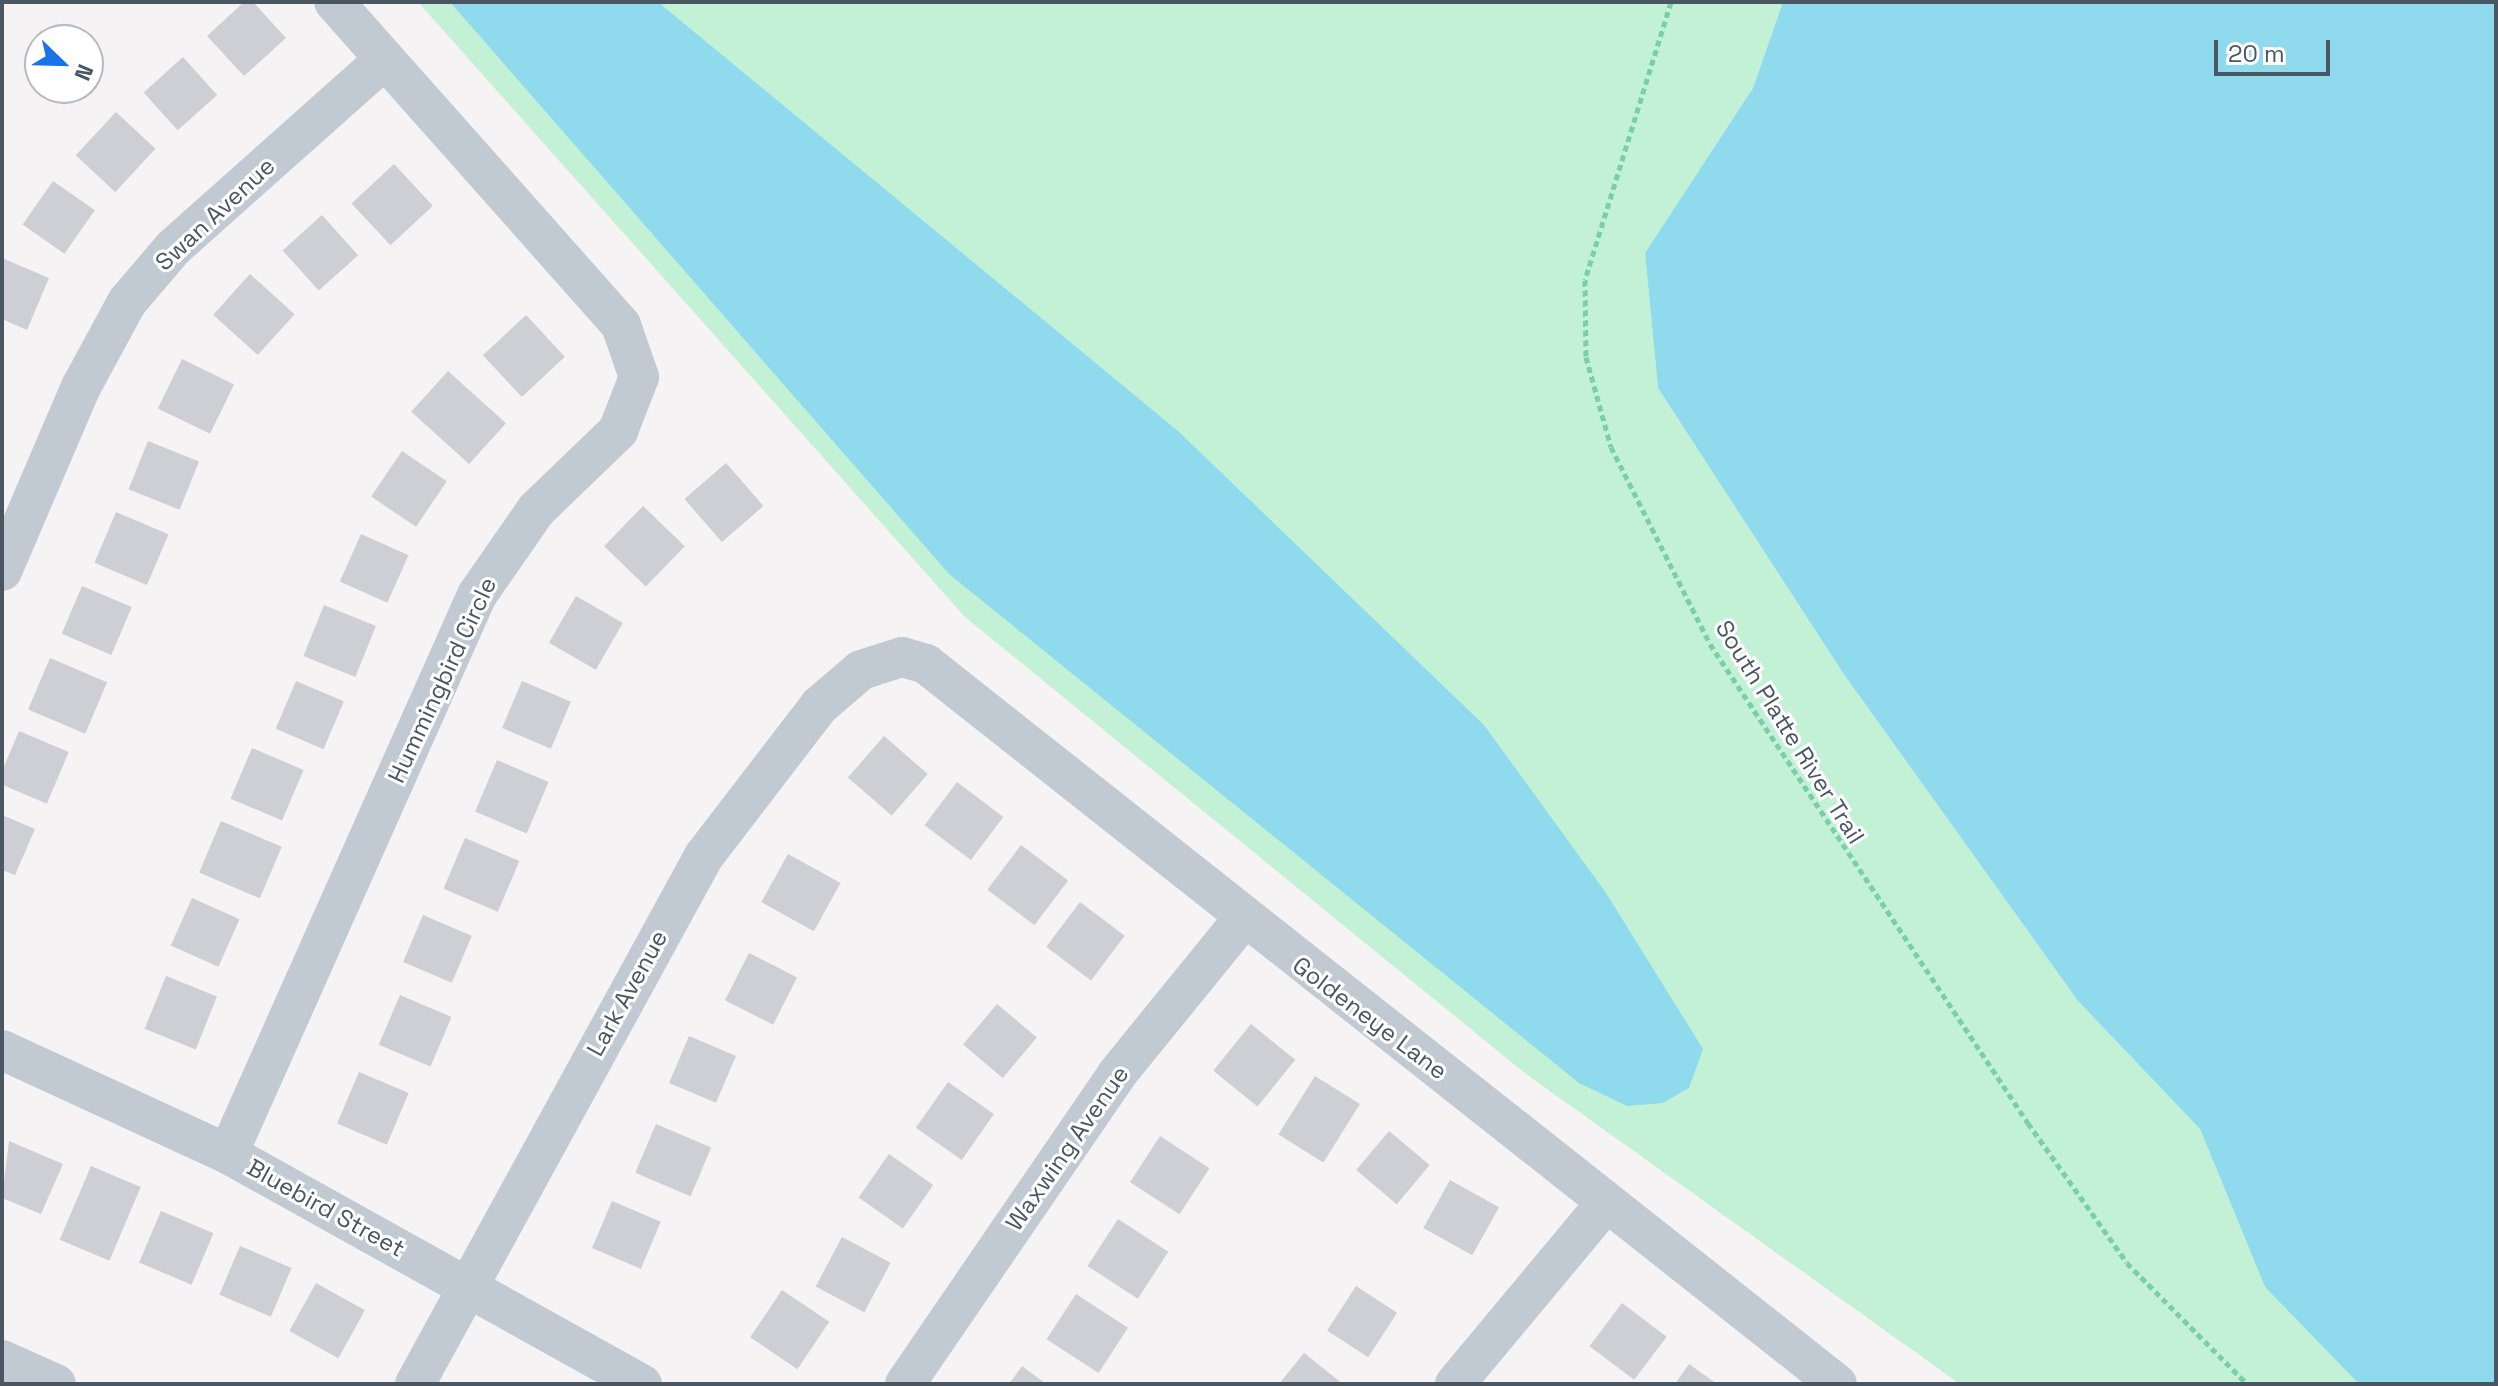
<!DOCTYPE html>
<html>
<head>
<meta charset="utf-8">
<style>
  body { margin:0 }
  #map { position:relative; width:2498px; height:1386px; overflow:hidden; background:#f5f3f3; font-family:"Space Grotesk",sans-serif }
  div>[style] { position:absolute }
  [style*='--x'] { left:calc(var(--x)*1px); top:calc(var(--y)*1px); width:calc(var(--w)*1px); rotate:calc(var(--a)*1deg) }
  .green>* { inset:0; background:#c3f1d5 }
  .water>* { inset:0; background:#90daee }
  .building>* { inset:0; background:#cdcfd5; transform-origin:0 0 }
  .path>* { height:5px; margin-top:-2.5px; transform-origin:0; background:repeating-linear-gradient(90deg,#7ad0a6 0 6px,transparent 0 10px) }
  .minor>* { height:40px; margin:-20px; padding:0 20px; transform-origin:20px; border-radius:20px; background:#c1cad2 }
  span { translate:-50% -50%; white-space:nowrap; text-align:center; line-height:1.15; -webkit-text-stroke:6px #fff; paint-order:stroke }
  .street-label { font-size:24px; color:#4a5661 }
  .frame { position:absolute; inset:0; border:4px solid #4a5661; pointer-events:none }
  .north { position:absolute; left:24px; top:24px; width:80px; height:80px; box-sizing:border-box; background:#fff; border:2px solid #b7bbc0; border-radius:50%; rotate:113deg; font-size:22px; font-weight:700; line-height:32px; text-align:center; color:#4a5661 }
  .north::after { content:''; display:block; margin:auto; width:28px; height:36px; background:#1a73e8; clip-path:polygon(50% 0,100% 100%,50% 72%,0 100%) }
  .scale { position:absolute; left:2214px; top:40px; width:116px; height:36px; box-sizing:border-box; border:4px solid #4a5661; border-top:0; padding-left:10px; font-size:24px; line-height:28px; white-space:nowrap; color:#4a5661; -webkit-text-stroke:6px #fff; paint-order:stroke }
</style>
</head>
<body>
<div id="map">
  <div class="green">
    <div style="clip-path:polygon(418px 2px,1783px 2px,1753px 88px,1645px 253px,1658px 388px,1843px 673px,2078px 1001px,2200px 1129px,2265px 1287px,2359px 1384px,1960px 1384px,1526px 1074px,965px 617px)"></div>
  </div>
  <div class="water">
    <div style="clip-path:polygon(450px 2px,658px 2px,1178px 431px,1484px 725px,1606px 893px,1703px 1049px,1689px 1088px,1663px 1103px,1627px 1106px,1579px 1083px,949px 574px)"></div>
    <div style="clip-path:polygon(1783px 2px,2496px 2px,2496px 1384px,2359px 1384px,2265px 1287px,2200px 1129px,2078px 1001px,1843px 673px,1658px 388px,1645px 253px,1753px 88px)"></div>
  </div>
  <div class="building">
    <div style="clip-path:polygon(244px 2px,253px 2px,286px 38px,244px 76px,207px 36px)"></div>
    <div style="left:183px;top:57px;width:51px;height:53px;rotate:48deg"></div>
    <div style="left:116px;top:112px;width:54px;height:59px;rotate:43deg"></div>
    <div style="left:394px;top:164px;width:57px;height:58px;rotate:47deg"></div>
    <div style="left:53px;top:181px;width:51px;height:53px;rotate:35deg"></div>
    <div style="left:322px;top:215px;width:54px;height:53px;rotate:48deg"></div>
    <div style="clip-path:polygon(2px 258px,49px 278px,27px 330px,2px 319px)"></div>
    <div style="left:250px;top:274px;width:60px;height:55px;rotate:42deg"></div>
    <div style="left:526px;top:315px;width:57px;height:59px;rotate:47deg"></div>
    <div style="left:182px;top:359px;width:58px;height:55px;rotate:26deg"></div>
    <div style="left:448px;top:371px;width:78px;height:55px;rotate:42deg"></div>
    <div style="left:148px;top:441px;width:55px;height:52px;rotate:22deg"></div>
    <div style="left:402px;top:451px;width:54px;height:55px;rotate:34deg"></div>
    <div style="left:726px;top:463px;width:57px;height:55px;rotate:49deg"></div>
    <div style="left:643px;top:506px;width:58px;height:56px;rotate:44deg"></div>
    <div style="left:116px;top:512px;width:57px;height:55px;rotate:23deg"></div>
    <div style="left:361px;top:534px;width:52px;height:52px;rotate:24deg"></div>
    <div style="left:82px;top:586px;width:54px;height:52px;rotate:23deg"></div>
    <div style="left:576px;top:596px;width:54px;height:54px;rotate:30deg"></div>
    <div style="left:324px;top:605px;width:56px;height:55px;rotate:22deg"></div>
    <div style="left:50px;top:658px;width:62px;height:56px;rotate:23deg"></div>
    <div style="left:296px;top:681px;width:52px;height:52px;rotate:23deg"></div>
    <div style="left:522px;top:681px;width:53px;height:51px;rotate:23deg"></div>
    <div style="left:19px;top:731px;width:54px;height:56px;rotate:23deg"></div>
    <div style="left:884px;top:736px;width:58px;height:55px;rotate:41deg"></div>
    <div style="left:252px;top:748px;width:56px;height:55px;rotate:23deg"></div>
    <div style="left:497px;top:760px;width:56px;height:56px;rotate:23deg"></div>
    <div style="left:957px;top:782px;width:58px;height:54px;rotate:37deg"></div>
    <div style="clip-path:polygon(2px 815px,35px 829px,15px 875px,2px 870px)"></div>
    <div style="left:221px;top:821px;width:66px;height:56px;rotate:23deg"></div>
    <div style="left:465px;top:838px;width:59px;height:55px;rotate:23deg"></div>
    <div style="left:1021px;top:845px;width:59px;height:56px;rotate:37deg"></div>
    <div style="left:788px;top:854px;width:60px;height:55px;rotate:29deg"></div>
    <div style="left:192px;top:898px;width:52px;height:52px;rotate:24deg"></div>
    <div style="left:1080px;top:902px;width:56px;height:56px;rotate:37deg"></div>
    <div style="left:423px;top:915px;width:53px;height:51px;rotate:23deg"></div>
    <div style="left:749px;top:953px;width:54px;height:53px;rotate:27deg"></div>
    <div style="left:166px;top:976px;width:55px;height:57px;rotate:22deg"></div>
    <div style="left:400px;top:995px;width:56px;height:54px;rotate:23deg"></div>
    <div style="left:997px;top:1004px;width:52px;height:53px;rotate:40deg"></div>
    <div style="left:1251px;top:1024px;width:57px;height:60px;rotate:39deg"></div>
    <div style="left:689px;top:1036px;width:51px;height:51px;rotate:23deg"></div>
    <div style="left:359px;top:1072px;width:54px;height:56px;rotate:23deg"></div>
    <div style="left:1315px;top:1076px;width:53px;height:69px;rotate:32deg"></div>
    <div style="left:948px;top:1082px;width:56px;height:56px;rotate:35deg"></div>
    <div style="left:656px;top:1124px;width:60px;height:53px;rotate:23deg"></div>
    <div style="left:1389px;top:1131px;width:53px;height:51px;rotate:40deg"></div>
    <div style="left:1160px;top:1136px;width:59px;height:55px;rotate:33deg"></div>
    <div style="clip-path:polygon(9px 1141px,63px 1164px,41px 1214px,2px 1198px)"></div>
    <div style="left:889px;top:1154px;width:54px;height:53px;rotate:35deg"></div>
    <div style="left:91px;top:1166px;width:54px;height:80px;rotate:23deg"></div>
    <div style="left:1450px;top:1180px;width:56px;height:55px;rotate:29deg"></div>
    <div style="left:612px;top:1201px;width:53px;height:51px;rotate:23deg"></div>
    <div style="left:161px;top:1211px;width:57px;height:56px;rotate:23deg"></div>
    <div style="left:1118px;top:1219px;width:60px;height:56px;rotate:33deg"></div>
    <div style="left:842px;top:1237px;width:55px;height:56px;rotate:28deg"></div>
    <div style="left:240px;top:1246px;width:56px;height:53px;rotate:23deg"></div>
    <div style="left:316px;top:1283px;width:56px;height:55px;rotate:29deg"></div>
    <div style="left:1356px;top:1286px;width:49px;height:53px;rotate:33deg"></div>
    <div style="left:782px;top:1290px;width:57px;height:57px;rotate:34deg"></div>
    <div style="left:1076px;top:1294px;width:62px;height:54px;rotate:33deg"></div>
    <div style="left:1622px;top:1303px;width:56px;height:54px;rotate:37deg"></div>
    <div style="clip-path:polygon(1304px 1353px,1343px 1384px,1279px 1384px)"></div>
    <div style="clip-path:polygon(1689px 1364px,1717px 1384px,1675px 1384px)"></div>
    <div style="clip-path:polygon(1022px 1366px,1046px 1384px,1009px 1384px)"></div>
  </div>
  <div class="path">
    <div style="--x:1671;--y:2;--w:291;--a:107.2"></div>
    <div style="--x:1585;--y:280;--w:77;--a:89.3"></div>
    <div style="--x:1586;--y:357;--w:93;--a:74.5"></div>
    <div style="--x:1611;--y:447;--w:220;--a:63.3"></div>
    <div style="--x:1710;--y:644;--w:575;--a:56.42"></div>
    <div style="--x:2028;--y:1123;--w:171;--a:54.7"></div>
    <div style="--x:2127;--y:1263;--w:170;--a:45.2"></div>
  </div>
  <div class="minor">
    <div style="--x:2;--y:571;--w:200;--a:-66.8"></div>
    <div style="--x:81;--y:387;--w:97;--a:-61.6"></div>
    <div style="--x:127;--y:302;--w:71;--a:-49.6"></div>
    <div style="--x:173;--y:248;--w:283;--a:-41.7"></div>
    <div style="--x:2;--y:1050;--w:249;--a:24.7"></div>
    <div style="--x:228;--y:1154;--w:474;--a:29.1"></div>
    <div style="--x:228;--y:1154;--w:612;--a:-65.99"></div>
    <div style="--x:477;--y:595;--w:103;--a:-55.2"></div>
    <div style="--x:536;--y:510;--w:114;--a:-43.9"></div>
    <div style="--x:618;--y:431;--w:58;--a:-68.7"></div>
    <div style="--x:639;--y:377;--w:55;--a:-109.1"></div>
    <div style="--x:621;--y:325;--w:432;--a:-131.6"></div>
    <div style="--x:2;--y:1360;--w:59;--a:24"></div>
    <div style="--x:415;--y:1384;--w:602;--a:-61.31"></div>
    <div style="--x:704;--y:856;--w:189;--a:-52.5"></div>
    <div style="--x:819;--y:706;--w:55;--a:-40.6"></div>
    <div style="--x:861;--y:670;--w:43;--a:-17.6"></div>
    <div style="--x:902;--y:657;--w:25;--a:16"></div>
    <div style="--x:926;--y:664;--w:1161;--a:38.32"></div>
    <div style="--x:905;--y:1384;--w:376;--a:-55.6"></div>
    <div style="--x:1117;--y:1074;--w:198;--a:-50.9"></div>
    <div style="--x:1455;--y:1384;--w:233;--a:-50.2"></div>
  </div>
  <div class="street-label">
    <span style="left:215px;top:214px;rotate:-43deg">Swan Avenue</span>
    <span style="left:442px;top:680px;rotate:-65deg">Hummingbird Circle</span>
    <span style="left:1790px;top:732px;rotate:58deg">South Platte River Trail</span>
    <span style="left:627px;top:993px;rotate:-61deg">Lark Avenue</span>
    <span style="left:1370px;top:1018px;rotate:37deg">Goldeneye Lane</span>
    <span style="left:1067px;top:1148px;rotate:-55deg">Waxwing Avenue</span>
    <span style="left:326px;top:1208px;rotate:29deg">Bluebird Street</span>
  </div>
  <div class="frame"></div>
  <div class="north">N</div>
  <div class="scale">20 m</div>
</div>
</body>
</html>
